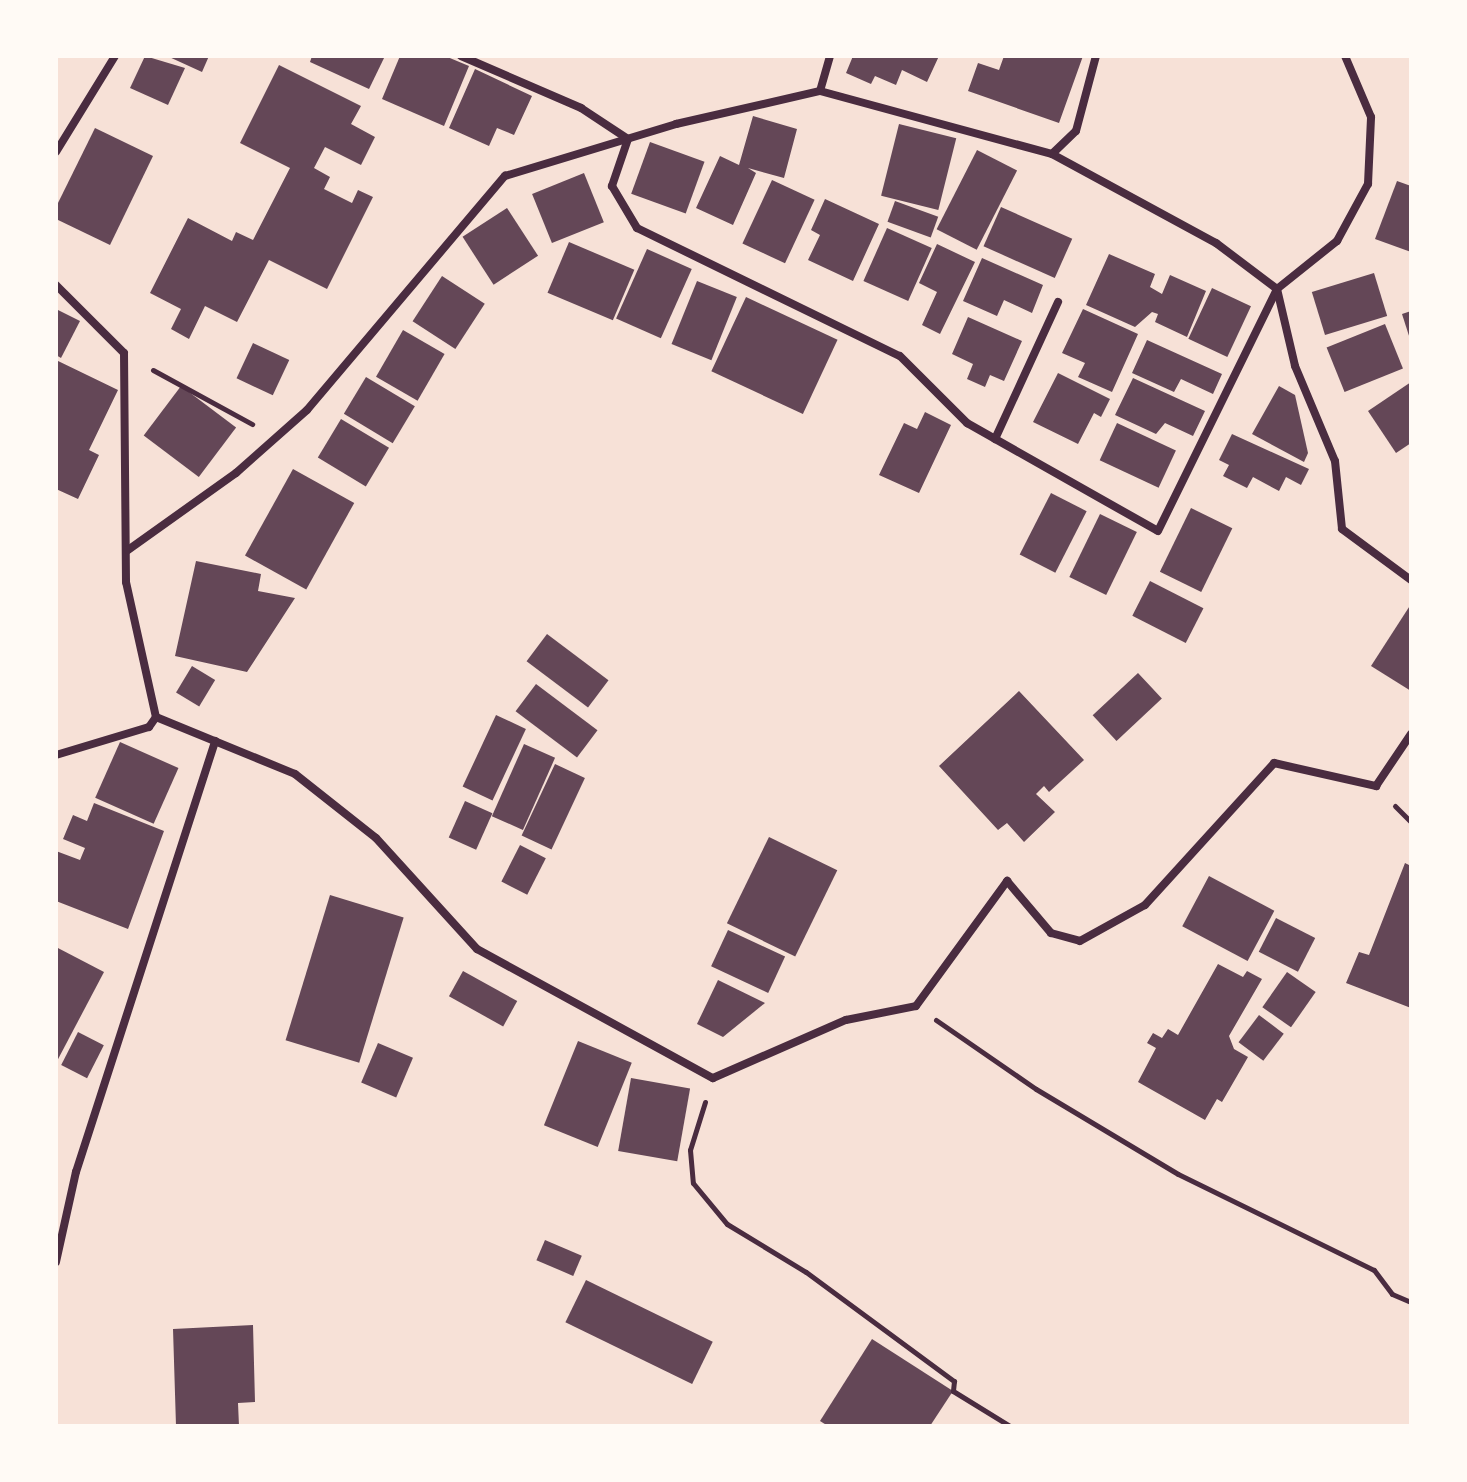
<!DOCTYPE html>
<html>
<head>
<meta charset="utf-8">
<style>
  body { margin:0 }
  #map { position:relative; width:1467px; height:1482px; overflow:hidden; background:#f7e1d7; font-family:"Space Grotesk",sans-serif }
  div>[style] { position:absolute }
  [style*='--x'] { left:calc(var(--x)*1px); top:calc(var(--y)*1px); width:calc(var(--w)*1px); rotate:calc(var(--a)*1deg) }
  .building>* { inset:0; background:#644757; transform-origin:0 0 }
  .path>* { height:5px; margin:-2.5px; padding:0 2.5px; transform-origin:2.5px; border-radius:2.5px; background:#4a2c40 }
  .minor>* { height:8px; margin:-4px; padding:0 4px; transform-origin:4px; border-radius:4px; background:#4a2c40 }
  span { translate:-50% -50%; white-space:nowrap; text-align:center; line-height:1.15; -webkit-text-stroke:8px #fffaf5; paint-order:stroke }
  .frame { position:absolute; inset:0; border:58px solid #fffaf5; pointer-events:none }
</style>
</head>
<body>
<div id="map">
  <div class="building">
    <div style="clip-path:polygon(145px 56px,185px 68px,168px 105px,130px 88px)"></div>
    <div style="clip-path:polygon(167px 56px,209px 56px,202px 72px)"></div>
    <div style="clip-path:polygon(312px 56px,385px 56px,369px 89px,310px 62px)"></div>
    <div style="clip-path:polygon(400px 56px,445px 56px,469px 66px,444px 126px,382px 99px)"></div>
    <div style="clip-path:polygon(853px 56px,939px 56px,927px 82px,902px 70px,896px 85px,875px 76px,871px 84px,846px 73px)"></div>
    <div style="clip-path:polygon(1004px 56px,1083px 56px,1059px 123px,968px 91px,978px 63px,999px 70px)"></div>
    <div style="clip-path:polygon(279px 65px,361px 106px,351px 124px,375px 137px,361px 165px,325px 147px,314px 168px,330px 177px,324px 189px,352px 203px,358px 190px,373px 197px,327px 289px,269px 260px,237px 322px,205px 306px,189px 339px,171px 329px,181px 309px,150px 293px,188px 218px,232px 241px,236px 232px,253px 240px,290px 168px,240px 143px)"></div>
    <div style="clip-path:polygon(475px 69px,532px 96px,514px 135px,497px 128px,489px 146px,449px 128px)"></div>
    <div style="clip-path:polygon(753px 116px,797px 129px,784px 178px,748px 168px,756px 173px,733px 225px,696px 208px,720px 156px,739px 165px)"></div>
    <div style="left:899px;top:124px;width:59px;height:74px;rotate:14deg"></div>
    <div style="clip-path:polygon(95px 128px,153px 156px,110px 245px,56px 219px,56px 207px)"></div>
    <div style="left:650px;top:142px;width:58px;height:55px;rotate:20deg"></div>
    <div style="left:977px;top:150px;width:45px;height:89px;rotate:27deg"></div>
    <div style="left:584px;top:173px;width:53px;height:56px;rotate:68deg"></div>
    <div style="left:772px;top:180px;width:47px;height:70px;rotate:25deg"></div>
    <div style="clip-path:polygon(1397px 181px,1411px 186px,1411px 252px,1375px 239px)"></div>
    <div style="clip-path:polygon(825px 199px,879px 224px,853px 281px,808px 260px,820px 235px,811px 230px)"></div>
    <div style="left:895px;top:201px;width:46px;height:22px;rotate:20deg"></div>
    <div style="left:1001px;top:207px;width:78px;height:43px;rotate:24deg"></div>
    <div style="left:507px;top:208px;width:57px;height:53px;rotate:57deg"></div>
    <div style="left:887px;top:228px;width:49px;height:58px;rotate:24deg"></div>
    <div style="left:569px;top:242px;width:71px;height:55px;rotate:23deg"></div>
    <div style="clip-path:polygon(937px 244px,975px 262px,940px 334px,922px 325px,937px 292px,919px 283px)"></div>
    <div style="left:647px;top:249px;width:49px;height:76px;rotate:24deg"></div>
    <div style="clip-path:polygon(1109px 254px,1155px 274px,1150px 287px,1162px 294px,1170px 275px,1206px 291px,1187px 337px,1155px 322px,1158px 314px,1152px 312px,1135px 327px,1086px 305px)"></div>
    <div style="clip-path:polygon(982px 258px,1043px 285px,1032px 313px,1004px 300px,997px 316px,963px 301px)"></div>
    <div style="left:1374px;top:273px;width:45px;height:65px;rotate:73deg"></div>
    <div style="left:442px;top:276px;width:51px;height:54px;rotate:33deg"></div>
    <div style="left:697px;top:281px;width:43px;height:68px;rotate:22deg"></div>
    <div style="left:1212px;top:288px;width:43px;height:56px;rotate:25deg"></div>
    <div style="left:746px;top:297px;width:101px;height:82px;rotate:25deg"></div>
    <div style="clip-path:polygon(56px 309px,80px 321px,61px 358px,56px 355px)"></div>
    <div style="clip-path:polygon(1083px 309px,1138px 334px,1112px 392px,1078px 377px,1085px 363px,1062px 353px)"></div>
    <div style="clip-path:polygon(1411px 311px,1411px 338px,1410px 339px,1402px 314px)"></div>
    <div style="clip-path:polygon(968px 317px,1022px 341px,1004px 381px,990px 375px,985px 387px,967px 379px,973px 364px,952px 354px)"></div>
    <div style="left:1385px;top:324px;width:48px;height:63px;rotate:68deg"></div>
    <div style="left:403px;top:330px;width:48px;height:54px;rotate:30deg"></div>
    <div style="clip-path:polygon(1147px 340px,1222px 374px,1213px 394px,1181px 379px,1174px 392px,1132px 373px)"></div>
    <div style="left:253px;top:343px;width:40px;height:39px;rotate:25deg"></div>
    <div style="clip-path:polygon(56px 360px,118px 390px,89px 450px,99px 455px,78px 499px,56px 489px)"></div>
    <div style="clip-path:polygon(1058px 373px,1110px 399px,1101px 417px,1094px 413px,1078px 444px,1033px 422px)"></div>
    <div style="left:366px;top:377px;width:57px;height:43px;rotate:31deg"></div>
    <div style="clip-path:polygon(1133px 378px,1205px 411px,1193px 436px,1165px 423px,1156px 434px,1115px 415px)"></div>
    <div style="clip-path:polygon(1411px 382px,1411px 443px,1396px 453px,1368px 411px)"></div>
    <div style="left:181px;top:386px;width:69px;height:62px;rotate:37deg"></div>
    <div style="clip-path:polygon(1279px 386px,1295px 395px,1308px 453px,1304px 462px,1252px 434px)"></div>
    <div style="clip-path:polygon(925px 412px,951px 425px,919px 493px,879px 475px,904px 423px,917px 429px)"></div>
    <div style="left:341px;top:419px;width:56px;height:45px;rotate:31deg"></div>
    <div style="left:1117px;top:423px;width:65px;height:41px;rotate:25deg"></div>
    <div style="clip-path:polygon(1232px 434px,1309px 469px,1301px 485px,1286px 477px,1279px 491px,1253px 477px,1247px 488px,1223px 476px,1229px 465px,1219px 460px)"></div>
    <div style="left:293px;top:469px;width:70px;height:99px;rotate:29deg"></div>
    <div style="left:1051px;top:493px;width:40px;height:69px;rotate:27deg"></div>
    <div style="left:1191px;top:508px;width:46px;height:71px;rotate:26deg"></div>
    <div style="left:1100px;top:514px;width:41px;height:70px;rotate:26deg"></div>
    <div style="clip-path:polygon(196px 561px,261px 574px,258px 591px,295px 598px,247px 672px,175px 656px)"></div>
    <div style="left:1150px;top:581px;width:60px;height:39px;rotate:27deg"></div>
    <div style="clip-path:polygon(1411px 604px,1411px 691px,1371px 666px)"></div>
    <div style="left:547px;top:634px;width:77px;height:34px;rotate:37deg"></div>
    <div style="left:192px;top:666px;width:27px;height:31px;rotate:31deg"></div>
    <div style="left:1138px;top:673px;width:35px;height:62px;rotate:47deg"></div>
    <div style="left:536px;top:684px;width:77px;height:34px;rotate:37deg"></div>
    <div style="clip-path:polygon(1019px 691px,1084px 760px,1049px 792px,1044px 786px,1036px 794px,1055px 812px,1024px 842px,1007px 823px,998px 830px,939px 766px)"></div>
    <div style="left:496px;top:715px;width:33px;height:79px;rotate:25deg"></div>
    <div style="left:120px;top:742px;width:64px;height:61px;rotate:24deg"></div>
    <div style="left:524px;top:744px;width:34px;height:79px;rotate:24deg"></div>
    <div style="left:555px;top:764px;width:33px;height:79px;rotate:25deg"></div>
    <div style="left:465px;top:801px;width:30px;height:40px;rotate:24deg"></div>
    <div style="clip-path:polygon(94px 803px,164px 831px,128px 929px,56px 901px,56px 851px,80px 860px,85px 848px,63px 839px,73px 815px,87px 821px)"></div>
    <div style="left:769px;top:837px;width:76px;height:96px;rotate:26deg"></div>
    <div style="left:520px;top:845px;width:29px;height:41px;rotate:27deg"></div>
    <div style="clip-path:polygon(1405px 863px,1411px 866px,1411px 1008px,1346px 983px,1359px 952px,1369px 955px)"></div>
    <div style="left:1209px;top:876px;width:74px;height:57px;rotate:28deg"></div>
    <div style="left:330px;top:895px;width:77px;height:152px;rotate:17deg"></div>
    <div style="left:1276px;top:918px;width:44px;height:38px;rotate:27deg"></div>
    <div style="left:728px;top:930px;width:63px;height:40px;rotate:25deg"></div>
    <div style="clip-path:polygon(56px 947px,104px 972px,56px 1063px)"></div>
    <div style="clip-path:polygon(1218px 964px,1243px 977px,1247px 971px,1262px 979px,1229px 1036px,1234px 1049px,1248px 1057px,1222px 1102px,1217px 1099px,1205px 1120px,1138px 1082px,1156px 1048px,1147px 1043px,1153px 1033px,1162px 1038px,1168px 1029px,1178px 1035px)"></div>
    <div style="left:463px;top:971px;width:62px;height:29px;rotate:29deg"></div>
    <div style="left:1287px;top:972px;width:35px;height:43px;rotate:35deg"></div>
    <div style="clip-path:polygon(718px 980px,765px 1003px,723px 1037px,697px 1024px)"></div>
    <div style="left:1259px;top:1015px;width:31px;height:34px;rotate:37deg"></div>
    <div style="left:78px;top:1032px;width:29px;height:37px;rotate:27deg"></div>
    <div style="left:578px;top:1041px;width:58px;height:91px;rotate:22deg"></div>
    <div style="left:378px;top:1043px;width:38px;height:43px;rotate:23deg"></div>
    <div style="left:631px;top:1078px;width:60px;height:74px;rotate:10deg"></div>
    <div style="left:545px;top:1240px;width:40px;height:22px;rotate:23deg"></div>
    <div style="left:586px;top:1280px;width:141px;height:47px;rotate:26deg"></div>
    <div style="clip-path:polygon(253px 1325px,255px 1402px,238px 1403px,239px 1426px,176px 1426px,173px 1329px)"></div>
    <div style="clip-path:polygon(872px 1339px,953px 1391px,930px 1426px,828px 1426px,820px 1421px)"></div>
  </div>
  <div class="path">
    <div style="--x:153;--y:370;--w:113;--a:28.6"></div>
    <div style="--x:1395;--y:806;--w:23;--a:45"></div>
    <div style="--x:936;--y:1020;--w:121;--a:34.6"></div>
    <div style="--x:1036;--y:1089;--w:165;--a:30.9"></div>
    <div style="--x:1178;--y:1174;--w:218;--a:26.1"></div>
    <div style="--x:1374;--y:1270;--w:30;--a:53"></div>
    <div style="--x:1392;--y:1294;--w:21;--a:23"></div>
    <div style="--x:705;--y:1102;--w:50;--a:107.4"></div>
    <div style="--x:690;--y:1150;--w:33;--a:85"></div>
    <div style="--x:693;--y:1183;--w:53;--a:50.3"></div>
    <div style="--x:727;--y:1224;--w:92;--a:31.3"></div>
    <div style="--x:806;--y:1272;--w:184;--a:36.4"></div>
    <div style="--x:954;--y:1381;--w:10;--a:96"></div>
    <div style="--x:953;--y:1391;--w:67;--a:31.6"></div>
  </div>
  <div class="minor">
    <div style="--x:461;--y:56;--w:131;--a:23.4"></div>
    <div style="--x:581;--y:108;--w:56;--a:33.4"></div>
    <div style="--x:628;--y:139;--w:50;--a:108.8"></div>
    <div style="--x:612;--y:186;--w:49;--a:59.2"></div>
    <div style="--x:637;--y:228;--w:292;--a:26"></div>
    <div style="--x:900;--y:356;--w:95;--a:45"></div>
    <div style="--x:967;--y:423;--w:219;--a:29.5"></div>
    <div style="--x:1158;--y:531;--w:270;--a:-63.8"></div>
    <div style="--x:1277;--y:289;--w:77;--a:-38.7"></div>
    <div style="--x:1337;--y:241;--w:65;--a:-61.5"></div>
    <div style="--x:1368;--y:184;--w:67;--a:-87.4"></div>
    <div style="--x:1371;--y:117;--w:66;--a:-113.1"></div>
    <div style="--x:820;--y:91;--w:36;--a:-74"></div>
    <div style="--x:56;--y:152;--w:113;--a:-58.4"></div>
    <div style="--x:1052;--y:154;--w:33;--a:-44"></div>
    <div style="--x:1076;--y:131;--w:78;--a:-75.1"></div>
    <div style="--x:56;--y:285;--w:96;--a:45"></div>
    <div style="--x:124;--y:353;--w:229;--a:89.5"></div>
    <div style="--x:126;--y:582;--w:138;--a:77.5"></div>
    <div style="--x:156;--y:717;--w:150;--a:22.3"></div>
    <div style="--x:295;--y:774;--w:103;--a:38.3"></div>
    <div style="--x:376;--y:838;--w:150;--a:47.7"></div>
    <div style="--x:477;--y:949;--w:269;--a:28.7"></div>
    <div style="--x:713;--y:1078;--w:145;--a:-23.6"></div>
    <div style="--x:846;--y:1020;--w:71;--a:-11.3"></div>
    <div style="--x:916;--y:1006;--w:155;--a:-53.9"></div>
    <div style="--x:1007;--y:881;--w:68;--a:49.8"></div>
    <div style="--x:1051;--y:933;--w:30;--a:15"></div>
    <div style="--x:1080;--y:941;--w:74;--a:-29"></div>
    <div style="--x:1145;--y:905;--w:192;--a:-47.7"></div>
    <div style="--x:1274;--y:763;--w:105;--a:12.7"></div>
    <div style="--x:1376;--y:786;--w:63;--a:-56.1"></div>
    <div style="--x:995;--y:439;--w:151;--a:-65.3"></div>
    <div style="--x:128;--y:550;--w:133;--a:-35.5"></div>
    <div style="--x:236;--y:473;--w:95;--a:-41.6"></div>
    <div style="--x:307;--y:410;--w:307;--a:-49.8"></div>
    <div style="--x:505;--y:176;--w:179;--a:-16.9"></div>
    <div style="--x:676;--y:124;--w:148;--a:-12.9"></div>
    <div style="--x:820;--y:91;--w:240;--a:15.2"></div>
    <div style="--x:1052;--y:154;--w:187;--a:28.5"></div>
    <div style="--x:1216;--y:243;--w:76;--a:37"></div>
    <div style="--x:1277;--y:289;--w:79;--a:76.8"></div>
    <div style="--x:1295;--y:366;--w:103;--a:67.2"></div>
    <div style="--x:1335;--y:461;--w:68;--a:84.1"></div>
    <div style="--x:1342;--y:529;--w:86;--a:36.5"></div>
    <div style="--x:56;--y:755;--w:97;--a:-16.8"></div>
    <div style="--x:149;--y:727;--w:12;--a:-55"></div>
    <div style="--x:56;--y:1262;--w:92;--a:-77.5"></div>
    <div style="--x:76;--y:1172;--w:453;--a:-72.1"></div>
  </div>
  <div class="frame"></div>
</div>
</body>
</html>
